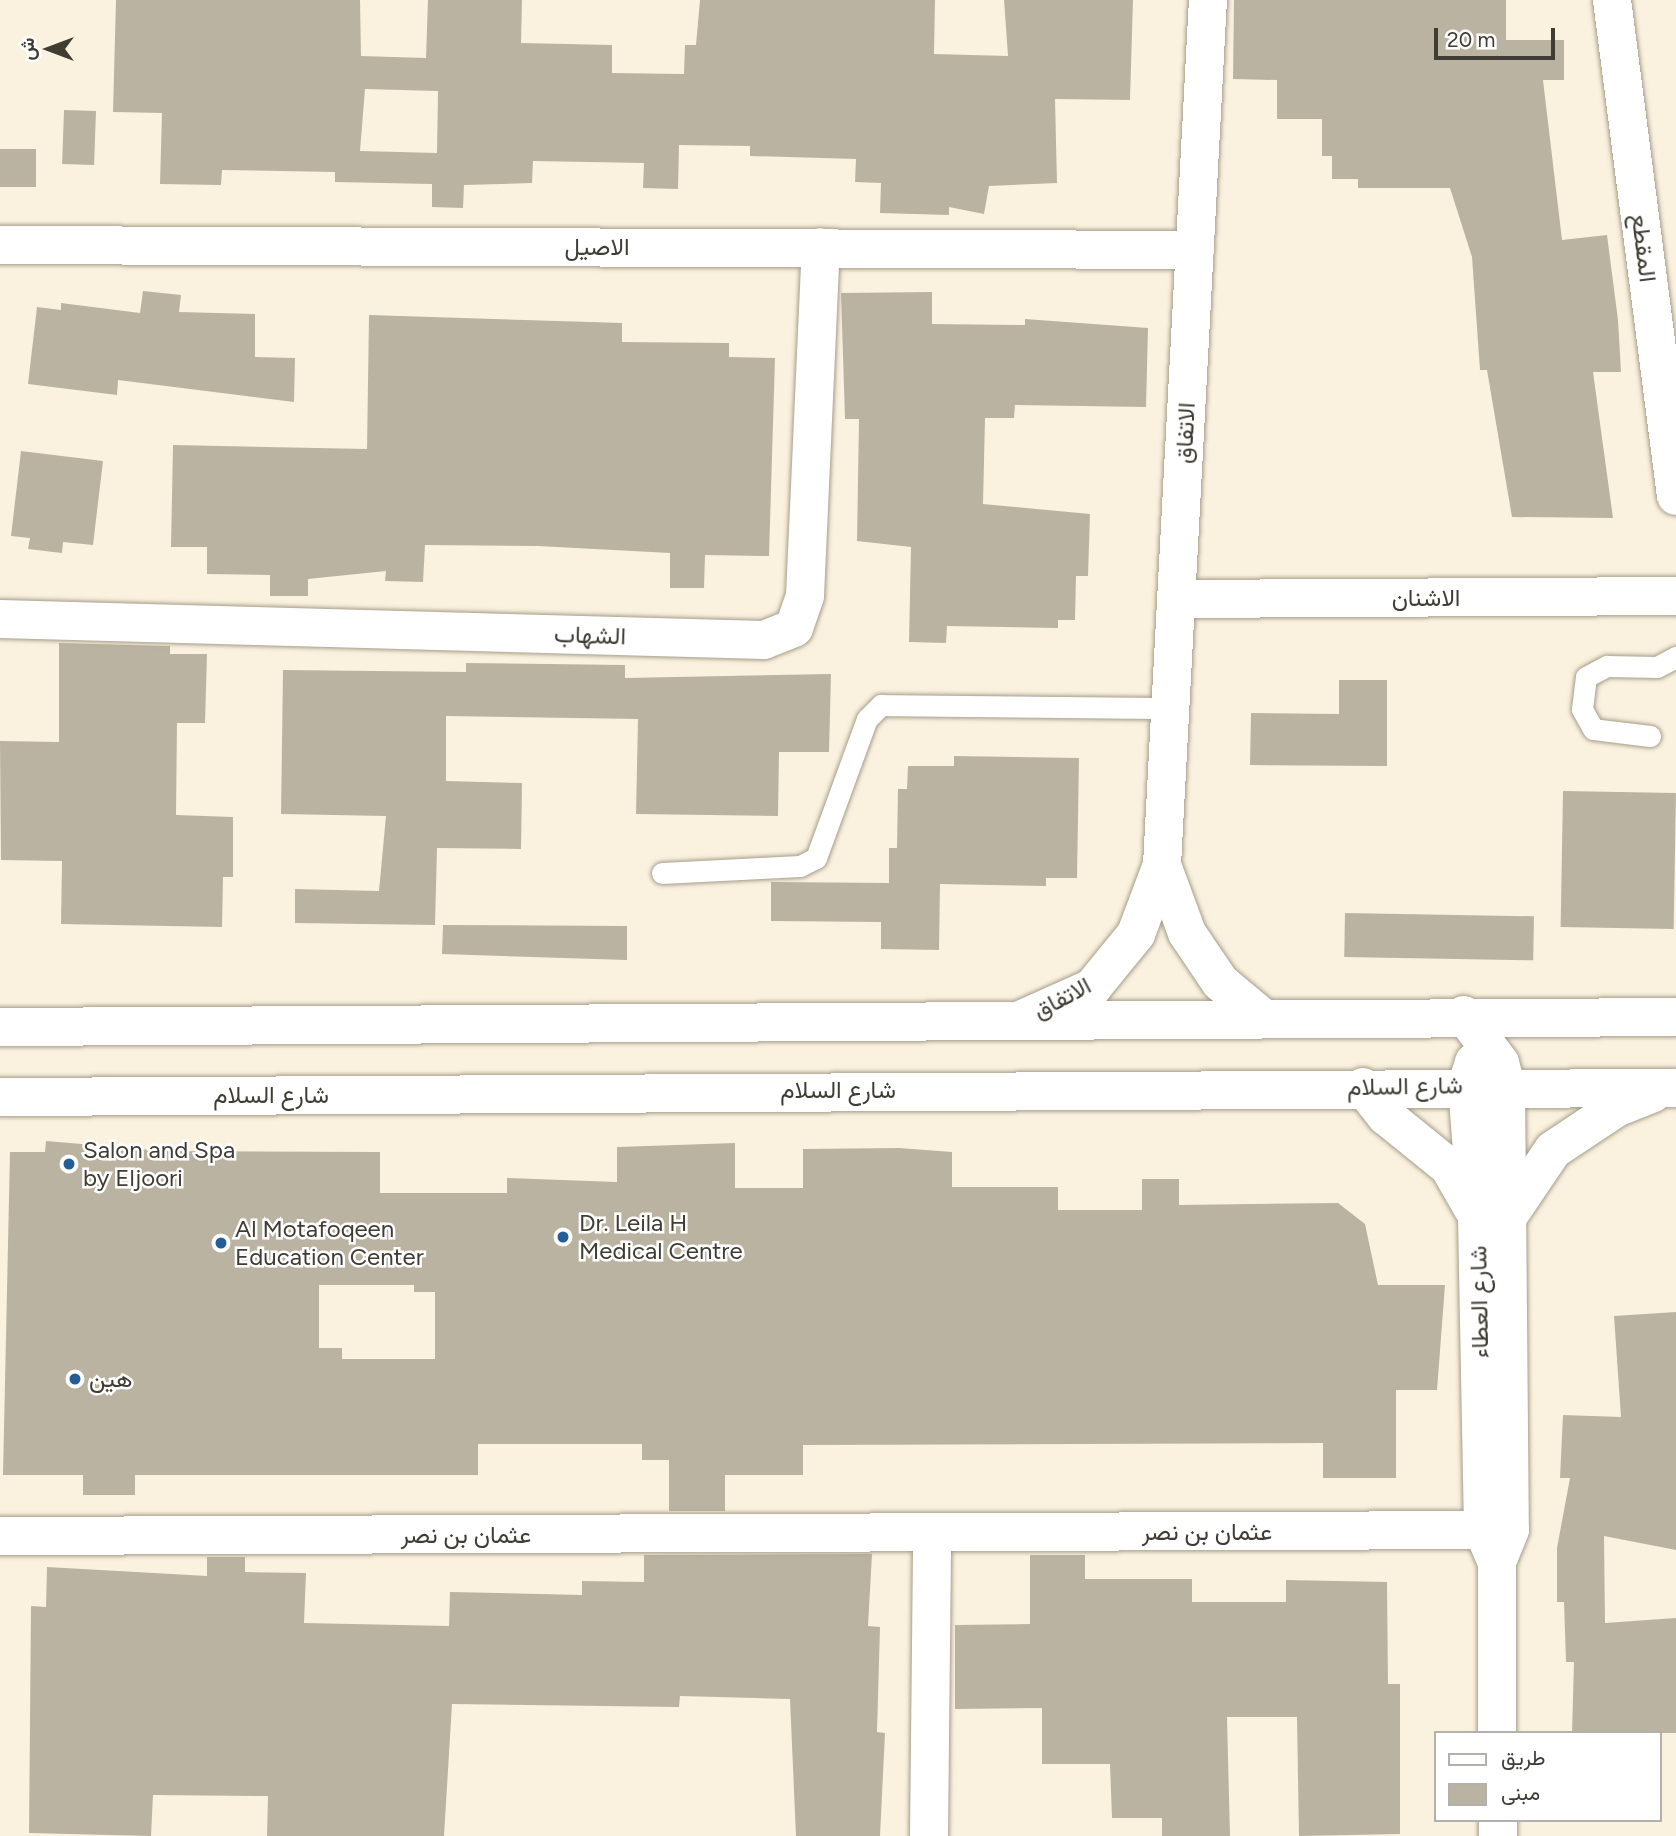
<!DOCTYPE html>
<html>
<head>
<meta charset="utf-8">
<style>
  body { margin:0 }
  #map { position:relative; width:1676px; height:1836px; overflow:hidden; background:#faf2de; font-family:Figtree,Vazirmatn,sans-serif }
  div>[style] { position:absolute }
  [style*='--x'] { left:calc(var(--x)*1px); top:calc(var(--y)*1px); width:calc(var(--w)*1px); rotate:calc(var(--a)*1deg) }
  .building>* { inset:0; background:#bbb3a1; transform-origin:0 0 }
  .roads { filter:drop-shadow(0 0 2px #a59d8b) drop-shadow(0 0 2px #a59d8b) }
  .lane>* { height:21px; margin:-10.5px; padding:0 10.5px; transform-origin:10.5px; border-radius:10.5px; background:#fff }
  .street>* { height:38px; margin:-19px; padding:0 19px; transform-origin:19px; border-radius:19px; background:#fff }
  .secondary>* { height:38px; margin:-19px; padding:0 19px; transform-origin:19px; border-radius:19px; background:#fff }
  .dots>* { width:19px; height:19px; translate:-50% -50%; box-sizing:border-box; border:4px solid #fff; border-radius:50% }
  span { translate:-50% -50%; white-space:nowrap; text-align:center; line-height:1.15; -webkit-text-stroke:5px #fff; paint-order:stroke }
  .street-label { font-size:24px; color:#3f3c34 }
  .poi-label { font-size:24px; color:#3f3c34 }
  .left { translate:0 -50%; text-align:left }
  .legend { position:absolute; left:1434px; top:1731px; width:228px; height:91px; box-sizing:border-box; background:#fff; border:2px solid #b2b1ae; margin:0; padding:9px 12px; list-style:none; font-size:21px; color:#3f3c34 }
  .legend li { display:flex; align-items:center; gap:14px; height:35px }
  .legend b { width:35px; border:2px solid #b2b1ae }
  .north { position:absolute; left:14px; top:14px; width:70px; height:70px; -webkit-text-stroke:5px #fff; paint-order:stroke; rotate:270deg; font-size:19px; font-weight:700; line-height:28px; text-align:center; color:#3f3c34 }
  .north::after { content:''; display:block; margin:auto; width:24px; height:32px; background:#3f3c34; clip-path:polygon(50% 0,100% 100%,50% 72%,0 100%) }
  .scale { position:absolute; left:1434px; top:28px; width:121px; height:32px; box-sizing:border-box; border:4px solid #3f3c34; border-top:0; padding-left:9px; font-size:21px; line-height:24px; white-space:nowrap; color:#3f3c34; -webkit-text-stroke:5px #fff; paint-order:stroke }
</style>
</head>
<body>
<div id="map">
  <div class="building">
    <div style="clip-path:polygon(evenodd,116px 0,360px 0,361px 56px,426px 58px,428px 0,522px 0,521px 43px,612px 45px,612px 73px,684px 74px,685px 45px,696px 45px,700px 0,935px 0,934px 54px,1008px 56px,1004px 0,1133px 0,1130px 100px,1055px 99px,1057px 183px,989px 186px,984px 214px,949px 207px,949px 215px,880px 213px,881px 183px,855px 182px,856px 159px,750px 156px,750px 146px,679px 145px,678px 189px,643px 188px,644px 163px,533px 161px,532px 183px,464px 185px,463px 208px,432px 207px,432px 184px,335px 182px,335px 172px,222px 170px,221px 185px,160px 184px,162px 113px,113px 112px,116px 0,365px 89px,438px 91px,437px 153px,360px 151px,365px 89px)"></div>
    <div style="clip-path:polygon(1234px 0,1506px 0,1506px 40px,1564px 40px,1564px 80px,1543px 80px,1562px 240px,1607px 235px,1618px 320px,1621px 372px,1593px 372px,1613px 518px,1512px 517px,1487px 370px,1480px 370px,1472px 257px,1450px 188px,1358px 188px,1358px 179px,1332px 179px,1332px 156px,1322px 156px,1322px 119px,1277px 119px,1277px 80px,1233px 79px)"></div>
    <div style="left:64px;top:110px;width:32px;height:54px;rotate:2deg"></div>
    <div style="left:0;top:149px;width:36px;height:38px"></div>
    <div style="clip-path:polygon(143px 291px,181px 295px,179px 312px,255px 314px,255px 357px,295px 358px,294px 402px,118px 380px,117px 395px,28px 384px,37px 307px,61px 310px,61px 303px,140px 313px)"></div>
    <div style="clip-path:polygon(932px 292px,932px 324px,1025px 325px,1025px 319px,1148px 328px,1146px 407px,1015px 405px,1014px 418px,985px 418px,983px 504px,1090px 514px,1088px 576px,1076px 576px,1075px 620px,1058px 620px,1058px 628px,947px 626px,946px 643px,909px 642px,911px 547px,857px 541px,859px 419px,845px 419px,841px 293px)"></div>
    <div style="clip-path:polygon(369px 315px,622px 323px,622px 342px,729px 343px,729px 357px,775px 358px,769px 556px,705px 555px,704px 588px,670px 588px,670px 553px,538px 546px,425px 545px,423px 582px,385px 581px,386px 571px,308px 579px,308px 596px,270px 596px,270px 575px,207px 574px,207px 547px,171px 547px,173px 445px,367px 449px)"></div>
    <div style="clip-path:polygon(21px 451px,103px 461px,93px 545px,63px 542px,62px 553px,28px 549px,30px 538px,11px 536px)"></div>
    <div style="clip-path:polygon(59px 643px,170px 646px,170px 654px,207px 654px,205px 723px,177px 723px,176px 815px,233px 817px,233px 877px,223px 877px,222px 927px,61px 924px,62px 861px,1px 860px,0 741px,59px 742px)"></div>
    <div style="clip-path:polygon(466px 663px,625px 665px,625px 678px,831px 674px,829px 752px,779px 752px,778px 816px,636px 814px,638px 719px,446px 716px,446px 781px,522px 783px,521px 849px,437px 848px,435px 925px,295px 923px,295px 889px,379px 891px,386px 816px,281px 814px,283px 670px,466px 672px)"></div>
    <div style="clip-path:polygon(1339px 680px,1387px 680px,1387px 766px,1250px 765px,1251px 713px,1339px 714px)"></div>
    <div style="clip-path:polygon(954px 756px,1079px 758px,1077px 878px,1046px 878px,1046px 886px,940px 884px,939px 950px,881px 949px,881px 922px,771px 921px,771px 882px,889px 883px,889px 848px,897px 848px,898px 789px,907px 789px,908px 766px,954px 766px)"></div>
    <div style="left:1563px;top:791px;width:113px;height:136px;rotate:1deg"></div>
    <div style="left:1345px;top:913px;width:189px;height:44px;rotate:1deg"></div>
    <div style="clip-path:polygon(443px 925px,627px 926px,627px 960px,442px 954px)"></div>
    <div style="clip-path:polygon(evenodd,46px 1141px,164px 1151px,380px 1152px,380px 1193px,507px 1193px,507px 1178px,617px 1182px,617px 1147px,735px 1143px,735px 1188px,803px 1188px,803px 1149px,899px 1148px,952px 1152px,952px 1187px,1058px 1187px,1058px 1210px,1142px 1210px,1142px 1179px,1179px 1179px,1179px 1205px,1338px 1203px,1365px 1224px,1378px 1285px,1445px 1285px,1437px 1390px,1396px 1390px,1396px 1478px,1323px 1478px,1323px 1443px,803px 1445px,803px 1475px,725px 1475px,725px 1511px,669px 1511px,669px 1460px,642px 1460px,642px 1444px,478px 1444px,478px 1475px,135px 1475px,135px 1495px,83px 1495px,83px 1475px,3px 1475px,10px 1152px,45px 1152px,46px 1141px,319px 1285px,414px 1285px,414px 1292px,435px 1292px,435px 1359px,342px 1359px,342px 1348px,319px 1348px,319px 1285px)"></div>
    <div style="clip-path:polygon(1676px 1312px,1676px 1550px,1604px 1536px,1605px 1623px,1676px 1618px,1676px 1733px,1572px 1733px,1574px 1662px,1566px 1662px,1564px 1602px,1557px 1602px,1557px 1548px,1570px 1478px,1560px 1478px,1563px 1415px,1621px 1417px,1614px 1316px)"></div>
    <div style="clip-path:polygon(872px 1554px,868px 1626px,880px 1627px,877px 1732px,885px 1733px,880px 1836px,796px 1836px,790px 1699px,680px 1696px,679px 1707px,452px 1704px,444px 1836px,267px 1836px,268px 1796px,153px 1795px,151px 1836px,29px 1833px,31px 1606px,46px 1607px,47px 1567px,207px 1576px,207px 1557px,245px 1557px,245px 1572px,306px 1573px,304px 1623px,449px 1626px,450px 1592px,582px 1595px,582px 1581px,644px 1582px,644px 1555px)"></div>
    <div style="clip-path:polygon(1030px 1555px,1085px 1555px,1085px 1579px,1192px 1579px,1192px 1602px,1286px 1602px,1286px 1580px,1387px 1582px,1388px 1684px,1400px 1684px,1400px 1834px,1299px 1836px,1297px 1717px,1227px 1717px,1230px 1836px,1162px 1836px,1162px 1818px,1112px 1818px,1110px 1764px,1042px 1764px,1042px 1708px,955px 1709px,955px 1625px,1030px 1624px)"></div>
  </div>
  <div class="roads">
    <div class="lane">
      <div style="--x:1650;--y:736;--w:57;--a:-173"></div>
      <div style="--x:1593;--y:729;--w:23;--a:-119"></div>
      <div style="--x:1582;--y:709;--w:32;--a:-83"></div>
      <div style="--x:1586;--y:677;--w:24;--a:-28"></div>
      <div style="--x:1607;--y:666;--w:50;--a:1.1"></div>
      <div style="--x:1657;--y:667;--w:21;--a:-28"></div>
      <div style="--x:662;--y:873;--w:138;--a:-2.9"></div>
      <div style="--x:800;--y:866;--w:18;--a:-27"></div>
      <div style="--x:816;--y:858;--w:148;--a:-69.9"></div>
      <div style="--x:867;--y:719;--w:20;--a:-45"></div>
      <div style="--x:881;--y:705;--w:289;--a:0.6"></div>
    </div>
    <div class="street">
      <div style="--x:1612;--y:0;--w:500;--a:82.65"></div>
      <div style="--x:0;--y:245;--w:1195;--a:0.24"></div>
      <div style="--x:1176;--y:599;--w:500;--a:-0.34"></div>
      <div style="--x:0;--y:619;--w:764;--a:1.57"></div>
      <div style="--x:764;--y:640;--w:32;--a:-22"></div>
      <div style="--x:794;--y:628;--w:34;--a:-71"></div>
      <div style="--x:805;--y:596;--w:349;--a:-87.4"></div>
      <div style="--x:1162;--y:865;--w:72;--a:69.8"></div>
      <div style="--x:1187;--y:933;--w:59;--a:56"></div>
      <div style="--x:1220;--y:982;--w:56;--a:39.9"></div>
      <div style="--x:1020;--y:1020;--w:79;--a:-24"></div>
      <div style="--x:1092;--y:988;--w:70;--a:-50.8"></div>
      <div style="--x:1136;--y:934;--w:74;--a:-69.4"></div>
      <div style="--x:1162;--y:865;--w:866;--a:-86.96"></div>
      <div style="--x:0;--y:1536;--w:1483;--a:-0.23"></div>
      <div style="--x:929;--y:1836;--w:302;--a:-89.4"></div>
    </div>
    <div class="secondary">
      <div style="--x:1464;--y:1015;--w:60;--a:53.1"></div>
      <div style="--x:1500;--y:1063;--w:23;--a:75"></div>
      <div style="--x:1506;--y:1085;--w:445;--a:89.5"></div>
      <div style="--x:1510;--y:1530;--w:35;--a:112"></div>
      <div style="--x:1497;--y:1563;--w:170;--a:90"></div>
      <div style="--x:0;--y:1027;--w:1676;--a:-0.34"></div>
      <div style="--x:1474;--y:1062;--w:24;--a:107"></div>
      <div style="--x:1467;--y:1085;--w:132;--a:85.7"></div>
      <div style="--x:1477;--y:1217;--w:313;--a:88.9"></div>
      <div style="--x:1483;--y:1530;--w:36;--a:67"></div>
      <div style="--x:1363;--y:1087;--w:37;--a:52"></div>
      <div style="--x:1386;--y:1116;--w:81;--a:39"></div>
      <div style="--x:1449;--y:1167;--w:48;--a:60.3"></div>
      <div style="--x:0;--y:1097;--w:1676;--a:-0.31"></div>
      <div style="--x:1509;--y:1215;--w:78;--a:-55.9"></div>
      <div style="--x:1553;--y:1150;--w:76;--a:-33.7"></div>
      <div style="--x:1616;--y:1108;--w:40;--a:-22"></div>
      <div style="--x:1498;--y:1820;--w:16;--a:90"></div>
    </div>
  </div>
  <div class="dots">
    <div style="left:69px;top:1164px;background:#245e96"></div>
    <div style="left:563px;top:1237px;background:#245e96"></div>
    <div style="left:221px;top:1243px;background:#245e96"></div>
    <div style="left:75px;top:1379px;background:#245e96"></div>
  </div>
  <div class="street-label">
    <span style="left:597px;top:247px">الاصيل</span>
    <span style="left:1644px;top:248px;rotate:83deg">المقطع</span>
    <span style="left:1185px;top:433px;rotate:-87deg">الاتفاق</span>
    <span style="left:1426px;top:598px">الاشنان</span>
    <span style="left:590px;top:635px;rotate:2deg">الشهاب</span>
    <span style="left:1062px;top:998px;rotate:-28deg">الاتفاق</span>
    <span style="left:1405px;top:1086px;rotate:-1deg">شارع السلام</span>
    <span style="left:838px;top:1090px">شارع السلام</span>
    <span style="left:271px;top:1095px">شارع السلام</span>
    <span style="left:1479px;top:1302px;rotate:-91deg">شارع العطاء</span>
    <span style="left:1207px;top:1532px">عثمان بن نصر</span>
    <span style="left:466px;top:1535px">عثمان بن نصر</span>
  </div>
  <div class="poi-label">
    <span class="left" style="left:83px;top:1164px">Salon and Spa<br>by Eljoori</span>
    <span class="left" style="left:579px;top:1237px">Dr. Leila H<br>Medical Centre</span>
    <span class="left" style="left:235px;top:1243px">Al Motafoqeen<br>Education Center</span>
    <span class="left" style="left:89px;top:1379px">هين</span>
  </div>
  <ul class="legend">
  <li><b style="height:9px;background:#fff"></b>طريق</li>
  <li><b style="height:19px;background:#bbb3a1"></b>مبنى</li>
  </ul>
  <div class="north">ش</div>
  <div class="scale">20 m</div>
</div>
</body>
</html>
